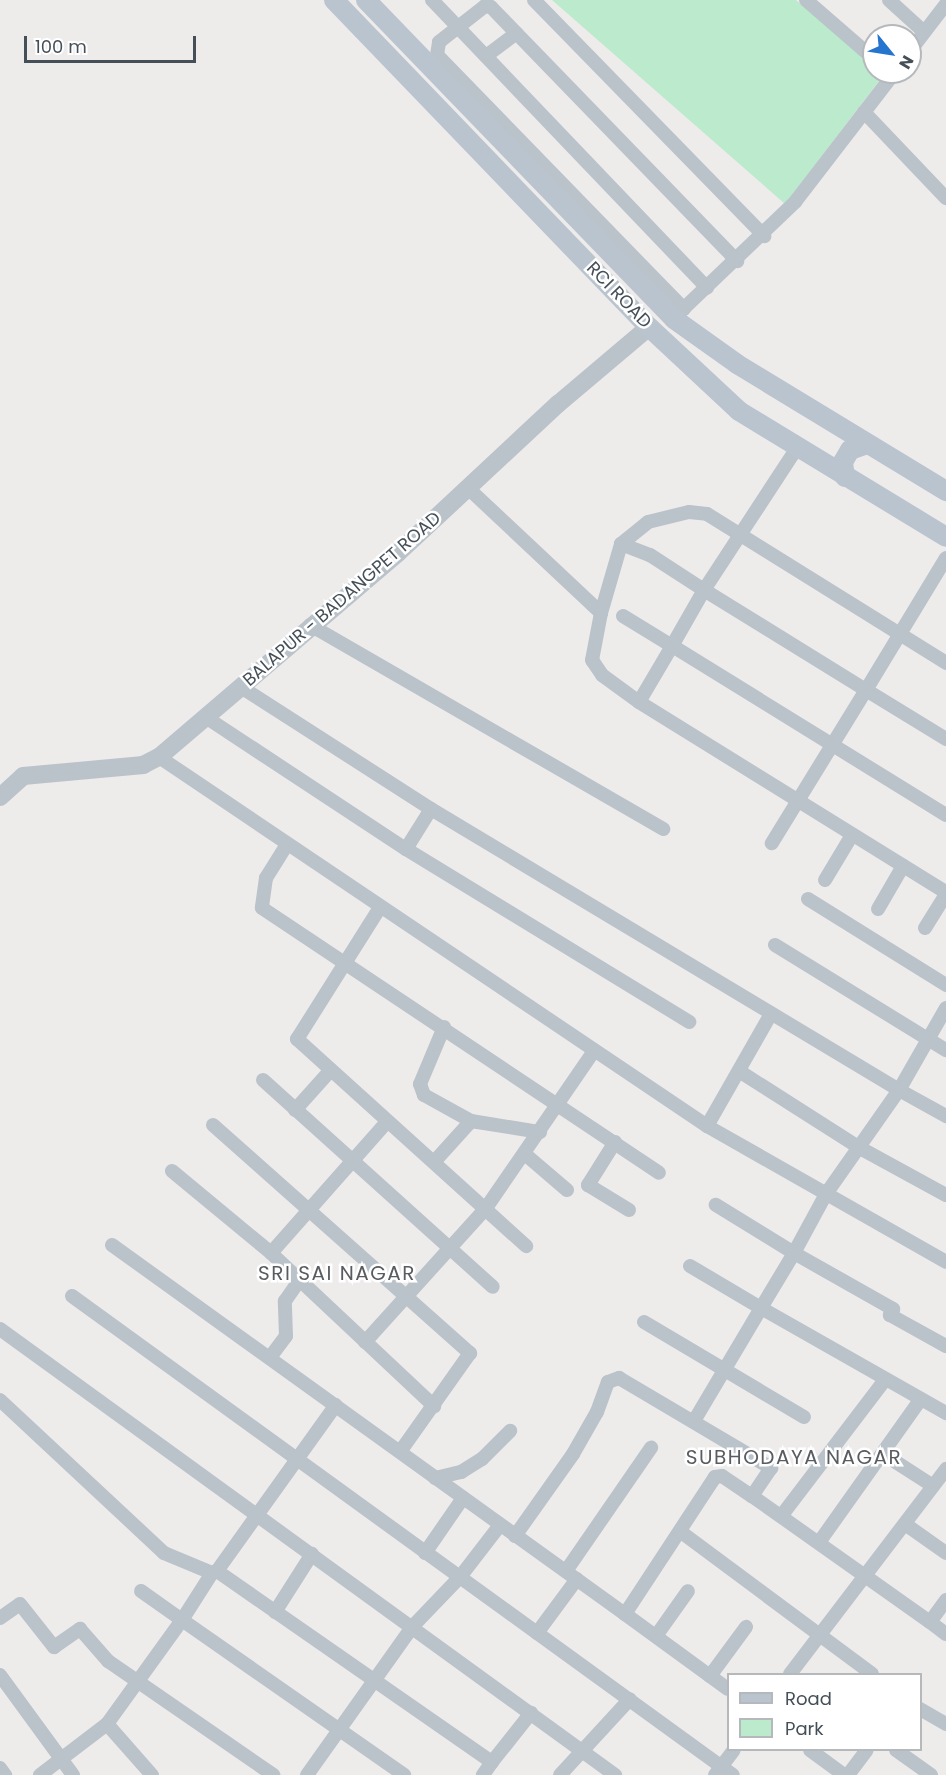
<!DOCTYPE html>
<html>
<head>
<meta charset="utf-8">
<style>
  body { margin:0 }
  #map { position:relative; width:946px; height:1775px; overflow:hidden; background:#eeebeb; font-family:Poppins,sans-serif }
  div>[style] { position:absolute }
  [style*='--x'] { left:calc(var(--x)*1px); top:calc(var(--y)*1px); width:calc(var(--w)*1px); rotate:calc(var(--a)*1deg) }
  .green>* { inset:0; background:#bbeacc }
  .minor>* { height:14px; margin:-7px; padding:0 7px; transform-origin:7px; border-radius:7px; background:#bac3ca }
  .tertiary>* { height:18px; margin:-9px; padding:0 9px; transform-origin:9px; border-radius:9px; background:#bac3ca }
  .secondary>* { height:20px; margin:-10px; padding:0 10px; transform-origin:10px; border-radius:10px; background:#bac4ce }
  span { translate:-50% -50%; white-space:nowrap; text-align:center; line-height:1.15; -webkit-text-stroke:5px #fff; paint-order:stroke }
  .street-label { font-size:18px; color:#454f57 }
  .neighbourhood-label { font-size:20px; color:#595c60; letter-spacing:1.5px }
  .legend { position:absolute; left:727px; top:1673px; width:195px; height:78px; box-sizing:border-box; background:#fff; border:2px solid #b5b9bc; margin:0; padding:8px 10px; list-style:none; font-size:18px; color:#454f57 }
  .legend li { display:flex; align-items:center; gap:12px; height:30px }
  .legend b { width:30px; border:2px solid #b5b9bc }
  .north { position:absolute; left:862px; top:24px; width:60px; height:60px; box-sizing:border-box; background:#fff; border:2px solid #b5b9bc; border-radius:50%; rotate:120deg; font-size:16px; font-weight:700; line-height:24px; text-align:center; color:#454f57 }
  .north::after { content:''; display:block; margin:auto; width:21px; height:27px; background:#2574ce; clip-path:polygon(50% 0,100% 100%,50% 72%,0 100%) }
  .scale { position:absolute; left:24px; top:36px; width:172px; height:27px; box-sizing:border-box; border:3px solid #454f57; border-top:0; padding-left:8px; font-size:18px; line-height:21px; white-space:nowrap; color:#454f57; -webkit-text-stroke:4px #fff; paint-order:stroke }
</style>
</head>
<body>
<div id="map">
  <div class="green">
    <div style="clip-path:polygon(552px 0,796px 0,874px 65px,874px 72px,885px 73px,785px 204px)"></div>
  </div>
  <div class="minor">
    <div style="--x:432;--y:0;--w:398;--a:46.3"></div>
    <div style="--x:534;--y:0;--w:330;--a:45.7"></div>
    <div style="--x:806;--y:0;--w:90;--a:40.9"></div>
    <div style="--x:889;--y:0;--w:47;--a:42.4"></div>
    <div style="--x:910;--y:51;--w:59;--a:-52.5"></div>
    <div style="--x:486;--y:56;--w:38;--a:-37"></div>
    <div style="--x:864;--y:112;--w:119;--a:46.4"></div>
    <div style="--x:684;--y:309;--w:354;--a:-134.2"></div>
    <div style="--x:437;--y:55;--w:13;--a:-81"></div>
    <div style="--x:439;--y:42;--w:58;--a:-38"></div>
    <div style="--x:485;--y:6;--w:6;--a:9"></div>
    <div style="--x:491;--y:7;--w:354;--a:45.9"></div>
    <div style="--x:679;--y:313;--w:161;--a:-43.7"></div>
    <div style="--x:795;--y:202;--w:164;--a:-52.4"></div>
    <div style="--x:469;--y:489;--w:181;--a:43.2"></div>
    <div style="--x:601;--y:613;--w:48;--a:100.8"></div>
    <div style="--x:592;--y:660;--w:18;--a:56"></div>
    <div style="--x:602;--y:675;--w:46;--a:36.1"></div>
    <div style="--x:621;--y:544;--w:35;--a:-39"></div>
    <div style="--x:648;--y:522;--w:42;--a:-13.7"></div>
    <div style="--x:689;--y:512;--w:18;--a:6"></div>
    <div style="--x:707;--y:514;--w:282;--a:31.9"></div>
    <div style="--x:946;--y:558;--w:154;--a:121.2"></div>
    <div style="--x:866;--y:690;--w:94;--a:31.5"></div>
    <div style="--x:601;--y:613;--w:72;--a:-73.8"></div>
    <div style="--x:621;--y:544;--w:31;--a:21"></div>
    <div style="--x:650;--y:555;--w:64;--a:32.9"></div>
    <div style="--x:704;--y:590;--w:170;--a:-56.8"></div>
    <div style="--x:623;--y:616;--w:57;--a:31.5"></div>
    <div style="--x:672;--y:646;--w:64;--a:-60.3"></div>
    <div style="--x:704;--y:590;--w:190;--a:31.7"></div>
    <div style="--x:866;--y:690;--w:180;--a:121.6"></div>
    <div style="--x:310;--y:625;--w:408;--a:30"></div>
    <div style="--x:241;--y:687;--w:226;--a:32.7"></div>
    <div style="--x:431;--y:809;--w:546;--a:30.98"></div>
    <div style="--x:899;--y:1090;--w:127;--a:125.1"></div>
    <div style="--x:826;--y:1194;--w:67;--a:118.5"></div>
    <div style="--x:794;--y:1253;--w:114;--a:29.5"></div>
    <div style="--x:893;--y:1309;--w:7;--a:117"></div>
    <div style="--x:890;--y:1315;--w:64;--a:29"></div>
    <div style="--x:207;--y:718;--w:238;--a:33.4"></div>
    <div style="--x:406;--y:849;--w:332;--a:31.4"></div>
    <div style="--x:159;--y:757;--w:661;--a:33.95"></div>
    <div style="--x:707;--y:1126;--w:275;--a:29.6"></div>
    <div style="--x:946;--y:815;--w:322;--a:-148.3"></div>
    <div style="--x:672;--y:646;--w:65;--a:120.5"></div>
    <div style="--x:639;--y:702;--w:361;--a:31.8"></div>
    <div style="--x:286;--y:846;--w:38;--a:122"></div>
    <div style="--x:266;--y:878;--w:30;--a:98"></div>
    <div style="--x:262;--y:908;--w:477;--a:33.7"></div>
    <div style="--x:406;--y:849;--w:47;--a:-58"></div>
    <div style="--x:825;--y:880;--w:52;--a:-59"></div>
    <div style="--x:808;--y:899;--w:163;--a:31.9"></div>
    <div style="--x:379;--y:909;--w:154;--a:122.2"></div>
    <div style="--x:297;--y:1039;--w:309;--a:42.1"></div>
    <div style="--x:878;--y:909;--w:50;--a:-59.8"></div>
    <div style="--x:925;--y:928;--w:40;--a:-58"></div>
    <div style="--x:775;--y:945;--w:201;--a:31.6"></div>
    <div style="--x:946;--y:1008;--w:95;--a:119.8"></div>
    <div style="--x:899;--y:1090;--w:54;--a:29"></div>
    <div style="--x:444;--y:1027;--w:62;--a:112.8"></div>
    <div style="--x:420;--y:1084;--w:12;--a:70"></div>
    <div style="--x:424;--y:1095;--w:54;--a:29"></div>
    <div style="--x:471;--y:1121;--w:70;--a:9.1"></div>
    <div style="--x:739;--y:1071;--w:143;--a:32.5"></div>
    <div style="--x:860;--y:1148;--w:98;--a:28.7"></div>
    <div style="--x:263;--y:1080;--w:309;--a:42"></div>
    <div style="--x:295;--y:1110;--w:52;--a:-48.1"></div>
    <div style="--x:213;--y:1125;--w:344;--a:41.6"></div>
    <div style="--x:470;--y:1353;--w:121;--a:125.3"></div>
    <div style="--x:707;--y:1126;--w:129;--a:-60.3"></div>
    <div style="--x:615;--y:1142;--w:51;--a:122.1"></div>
    <div style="--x:588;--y:1185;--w:48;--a:31.4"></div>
    <div style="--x:526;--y:1155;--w:54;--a:40.5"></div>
    <div style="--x:434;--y:1162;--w:55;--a:-47.9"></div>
    <div style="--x:172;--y:1171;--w:129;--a:39.6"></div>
    <div style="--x:271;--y:1253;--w:224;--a:43.2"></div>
    <div style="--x:112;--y:1245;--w:632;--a:35.73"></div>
    <div style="--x:625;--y:1614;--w:164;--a:-56.7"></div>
    <div style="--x:715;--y:1477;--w:7;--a:-8"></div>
    <div style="--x:722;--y:1476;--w:36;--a:34"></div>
    <div style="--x:271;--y:1253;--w:175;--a:-48.5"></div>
    <div style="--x:690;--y:1266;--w:82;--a:30.6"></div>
    <div style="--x:761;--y:1308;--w:64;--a:-59"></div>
    <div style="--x:794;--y:1253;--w:92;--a:-148.4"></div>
    <div style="--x:72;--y:1296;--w:816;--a:35.93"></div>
    <div style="--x:644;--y:1322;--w:186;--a:30.7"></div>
    <div style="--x:0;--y:1329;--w:760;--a:35.95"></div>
    <div style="--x:365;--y:1342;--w:181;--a:-47.9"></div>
    <div style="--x:486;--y:1208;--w:191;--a:-55.5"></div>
    <div style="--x:271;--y:1356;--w:25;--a:-53"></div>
    <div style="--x:286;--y:1336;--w:35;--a:-92"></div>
    <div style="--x:285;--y:1301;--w:24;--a:-55"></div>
    <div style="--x:0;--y:1400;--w:224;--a:43"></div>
    <div style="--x:164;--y:1553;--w:52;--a:22.6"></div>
    <div style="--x:212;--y:1573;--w:5;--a:-22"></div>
    <div style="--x:217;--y:1571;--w:335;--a:34.8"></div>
    <div style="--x:492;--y:1762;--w:16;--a:125"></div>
    <div style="--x:694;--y:1421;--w:131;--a:-59.3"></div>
    <div style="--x:761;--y:1308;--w:213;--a:29.6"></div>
    <div style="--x:885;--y:1455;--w:57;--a:32.9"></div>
    <div style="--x:435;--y:1478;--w:27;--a:-13"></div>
    <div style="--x:461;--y:1472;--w:25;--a:-32"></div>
    <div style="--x:482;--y:1459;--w:40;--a:-45"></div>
    <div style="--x:782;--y:1515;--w:170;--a:-52.7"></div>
    <div style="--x:905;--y:1524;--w:50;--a:35.3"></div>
    <div style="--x:681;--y:1532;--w:238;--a:36.6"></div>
    <div style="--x:515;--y:1536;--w:100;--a:-54.7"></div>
    <div style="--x:573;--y:1454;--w:48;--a:-60.3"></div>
    <div style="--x:597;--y:1412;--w:32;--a:-70"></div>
    <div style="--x:608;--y:1382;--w:12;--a:-20"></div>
    <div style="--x:619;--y:1378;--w:177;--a:30.6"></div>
    <div style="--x:771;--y:1468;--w:34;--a:124"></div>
    <div style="--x:752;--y:1496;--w:218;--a:35.3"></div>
    <div style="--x:820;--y:1541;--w:174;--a:-54.6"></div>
    <div style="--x:425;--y:1553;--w:67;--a:-55.4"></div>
    <div style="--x:217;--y:1571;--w:204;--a:-54.4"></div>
    <div style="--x:566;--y:1571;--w:150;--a:-55.4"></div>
    <div style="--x:141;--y:1591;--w:50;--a:35.3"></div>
    <div style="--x:182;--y:1620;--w:56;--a:-57.4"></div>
    <div style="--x:946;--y:1600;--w:27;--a:126"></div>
    <div style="--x:930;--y:1622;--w:20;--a:37"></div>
    <div style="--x:275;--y:1612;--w:69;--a:-57.5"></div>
    <div style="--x:625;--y:1614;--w:127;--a:36.1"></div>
    <div style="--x:0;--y:1618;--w:24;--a:-35"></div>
    <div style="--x:20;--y:1604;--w:55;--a:51.7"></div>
    <div style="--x:54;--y:1647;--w:32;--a:-35"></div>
    <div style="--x:80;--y:1629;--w:43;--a:48.8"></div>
    <div style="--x:108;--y:1661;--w:201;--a:34.6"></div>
    <div style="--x:537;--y:1633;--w:67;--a:-53.5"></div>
    <div style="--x:656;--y:1636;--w:55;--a:-54.6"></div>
    <div style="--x:790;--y:1674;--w:258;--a:-52.7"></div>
    <div style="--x:0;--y:1675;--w:124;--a:53.9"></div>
    <div style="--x:710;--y:1676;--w:61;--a:-53.7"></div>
    <div style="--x:920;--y:1709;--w:30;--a:30"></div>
    <div style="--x:107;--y:1724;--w:68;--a:48.6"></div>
    <div style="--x:810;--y:1750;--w:42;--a:36.3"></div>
    <div style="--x:896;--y:1750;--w:43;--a:35.5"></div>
    <div style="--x:492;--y:1762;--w:63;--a:-51.5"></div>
    <div style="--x:0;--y:1768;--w:9;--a:54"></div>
    <div style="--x:40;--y:1775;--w:84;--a:-37.3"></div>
    <div style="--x:107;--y:1724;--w:128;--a:-54.2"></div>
    <div style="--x:182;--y:1620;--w:271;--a:34.9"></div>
    <div style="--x:307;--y:1775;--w:183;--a:-54.6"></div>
    <div style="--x:413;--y:1626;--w:68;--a:-46.2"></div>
    <div style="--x:460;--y:1577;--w:66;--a:-52.4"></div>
    <div style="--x:560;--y:1775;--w:103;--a:-47.4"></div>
    <div style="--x:715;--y:1775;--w:31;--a:-53"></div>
    <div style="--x:848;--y:1775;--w:31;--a:-53"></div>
  </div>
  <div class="tertiary">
    <div style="--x:0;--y:797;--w:31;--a:-42"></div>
    <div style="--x:23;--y:776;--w:121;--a:-5.2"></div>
    <div style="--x:143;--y:765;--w:18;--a:-27"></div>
    <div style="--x:159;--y:757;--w:314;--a:-40.5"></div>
    <div style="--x:398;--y:553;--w:219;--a:-43"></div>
    <div style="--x:558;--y:404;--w:119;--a:-40.2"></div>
  </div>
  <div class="secondary">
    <div style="--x:334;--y:0;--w:454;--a:46.1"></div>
    <div style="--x:649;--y:327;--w:123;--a:43"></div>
    <div style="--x:739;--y:411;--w:242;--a:31.3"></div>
    <div style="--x:366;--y:0;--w:443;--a:46"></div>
    <div style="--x:674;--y:319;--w:77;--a:35.5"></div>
    <div style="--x:737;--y:364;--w:245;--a:31.3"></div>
    <div style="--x:845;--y:477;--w:15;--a:-98"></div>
    <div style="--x:843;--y:462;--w:14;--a:-60"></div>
    <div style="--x:850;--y:450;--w:18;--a:-19"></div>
  </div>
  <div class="street-label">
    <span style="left:619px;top:295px;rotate:46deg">RCI ROAD</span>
    <span style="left:342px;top:599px;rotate:-41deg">BALAPUR - BADANGPET ROAD</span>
  </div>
  <div class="neighbourhood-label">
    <span style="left:337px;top:1273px">SRI SAI NAGAR</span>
    <span style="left:794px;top:1457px">SUBHODAYA NAGAR</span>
  </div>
  <ul class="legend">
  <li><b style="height:8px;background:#bac4ce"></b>Road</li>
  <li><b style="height:16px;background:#bbeacc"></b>Park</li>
  </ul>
  <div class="north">N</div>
  <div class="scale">100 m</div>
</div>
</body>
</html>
